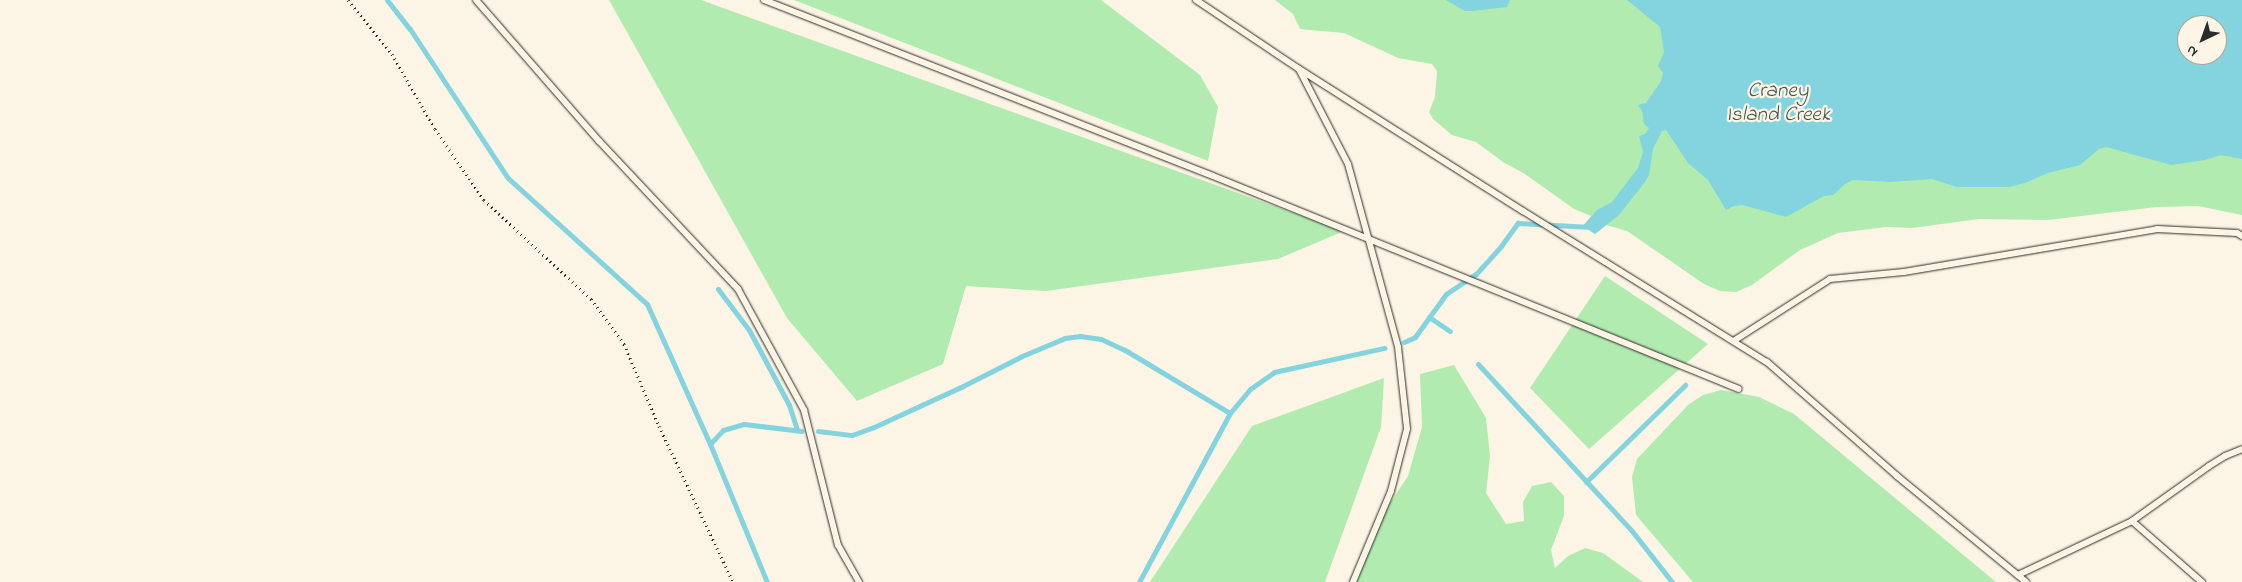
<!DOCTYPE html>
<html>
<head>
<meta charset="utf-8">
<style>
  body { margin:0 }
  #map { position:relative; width:2242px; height:582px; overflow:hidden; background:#fcf5e5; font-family:"Indie Flower",sans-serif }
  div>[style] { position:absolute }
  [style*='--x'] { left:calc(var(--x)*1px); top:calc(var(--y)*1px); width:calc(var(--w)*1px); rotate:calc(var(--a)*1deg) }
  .green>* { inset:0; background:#b2ebaf }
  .water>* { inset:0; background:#83d4de }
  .stream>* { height:5px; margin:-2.5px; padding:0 2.5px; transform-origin:2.5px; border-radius:2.5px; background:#83d4de }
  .path>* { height:3px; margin-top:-1.5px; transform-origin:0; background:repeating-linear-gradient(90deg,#2b2b2b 0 1px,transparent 0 5px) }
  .roads { filter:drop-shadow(0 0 1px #2b2b2b) drop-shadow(0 0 1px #2b2b2b) }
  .service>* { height:6px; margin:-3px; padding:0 3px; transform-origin:3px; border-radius:3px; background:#fcf5e5 }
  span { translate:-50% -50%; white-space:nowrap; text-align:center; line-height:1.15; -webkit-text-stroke:4.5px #fcf5e5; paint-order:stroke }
  .water-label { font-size:21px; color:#415558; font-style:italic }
  .north { position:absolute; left:2177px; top:15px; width:50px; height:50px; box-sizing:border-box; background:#fcf5e5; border:1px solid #a8a49b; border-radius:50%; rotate:222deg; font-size:14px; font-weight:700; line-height:20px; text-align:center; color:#2b2b2b }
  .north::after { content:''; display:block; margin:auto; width:18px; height:22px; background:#2b2b2b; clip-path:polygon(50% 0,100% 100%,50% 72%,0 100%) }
</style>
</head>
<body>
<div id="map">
  <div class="green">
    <div style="clip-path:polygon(609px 0,701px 0,1344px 231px,1278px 259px,1046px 291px,966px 286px,943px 364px,857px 401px,787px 318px)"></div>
    <div style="clip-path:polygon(794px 0,1101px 0,1200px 75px,1218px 107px,1208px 161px)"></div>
    <div style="clip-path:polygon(1275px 0,1755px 0,2242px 94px,2242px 215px,2198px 206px,2157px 207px,2048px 220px,1979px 219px,1912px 228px,1886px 227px,1838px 233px,1800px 250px,1752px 285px,1736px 292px,1720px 291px,1704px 284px,1627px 231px,1606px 225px,1595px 234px,1583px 226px,1591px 216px,1574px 209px,1525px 174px,1503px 162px,1476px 142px,1452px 135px,1433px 119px,1429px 112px,1435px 97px,1437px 71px,1432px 64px,1398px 58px,1344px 33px,1300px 29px,1293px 14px)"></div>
    <div style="clip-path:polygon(1605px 276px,1708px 344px,1589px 449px,1530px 388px)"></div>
    <div style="clip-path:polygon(1454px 365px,1486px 418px,1490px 456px,1486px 493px,1506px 524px,1524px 521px,1523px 502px,1532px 486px,1551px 482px,1564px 496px,1564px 516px,1551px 550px,1555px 568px,1568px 556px,1585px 548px,1603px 553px,1643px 582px,1357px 582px,1378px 521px,1408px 476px,1422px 427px,1420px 374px)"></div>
    <div style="clip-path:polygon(1384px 378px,1381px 427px,1325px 582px,1150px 582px,1252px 426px)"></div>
    <div style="clip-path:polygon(1721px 390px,1759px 397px,1794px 414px,1996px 582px,1693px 582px,1636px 515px,1632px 477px,1637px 459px,1688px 405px,1703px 395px)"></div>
  </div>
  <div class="water">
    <div style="clip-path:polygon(1446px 0,1510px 0,1507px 7px,1473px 11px,1465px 11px)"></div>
    <div style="clip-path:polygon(evenodd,1627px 0,2242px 0,2242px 159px,2221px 155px,2205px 160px,2171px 165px,2106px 147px,2099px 149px,2080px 165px,2048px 173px,2025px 183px,2009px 187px,1957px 187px,1932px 179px,1890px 182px,1853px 180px,1845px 184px,1833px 195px,1824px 196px,1786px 217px,1742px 205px,1734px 206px,1726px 210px,1708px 180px,1688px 163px,1666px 130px,1662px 131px,1653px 149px,1649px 175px,1645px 182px,1619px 215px,1595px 234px,1583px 226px,1597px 210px,1612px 202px,1638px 168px,1643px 152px,1639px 136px,1645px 134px,1649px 128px,1644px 124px,1642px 111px,1638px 105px,1646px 103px,1661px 81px,1663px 73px,1658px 66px,1664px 52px,1660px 27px,1627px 0,2187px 25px,2217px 25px,2217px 55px,2187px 55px,2187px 25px)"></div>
  </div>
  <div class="stream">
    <div style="--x:387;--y:0;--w:37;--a:52"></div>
    <div style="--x:410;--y:29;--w:178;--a:56.7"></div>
    <div style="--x:508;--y:178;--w:188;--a:42.2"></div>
    <div style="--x:647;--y:304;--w:154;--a:65.8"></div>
    <div style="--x:710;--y:444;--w:149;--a:67.6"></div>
    <div style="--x:718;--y:289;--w:51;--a:52.9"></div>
    <div style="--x:749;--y:330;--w:85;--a:61.9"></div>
    <div style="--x:789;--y:405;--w:26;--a:72"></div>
    <div style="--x:1429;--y:317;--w:25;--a:34"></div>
    <div style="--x:1404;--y:342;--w:12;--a:-24"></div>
    <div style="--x:1415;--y:337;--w:53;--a:-54.2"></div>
    <div style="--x:1446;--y:294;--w:36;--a:-34"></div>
    <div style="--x:1476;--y:274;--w:38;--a:-48"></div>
    <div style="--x:1501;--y:246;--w:29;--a:-54"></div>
    <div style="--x:1518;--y:223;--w:73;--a:3.1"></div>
    <div style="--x:1478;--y:364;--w:227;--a:47.3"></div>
    <div style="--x:1632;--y:531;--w:65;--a:51.9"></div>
    <div style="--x:818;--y:431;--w:34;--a:7"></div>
    <div style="--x:852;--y:435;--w:23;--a:-20"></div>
    <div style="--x:874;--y:427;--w:96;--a:-24.7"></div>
    <div style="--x:961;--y:387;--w:68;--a:-26.9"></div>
    <div style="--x:1022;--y:356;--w:47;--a:-22.7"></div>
    <div style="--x:1065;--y:338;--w:15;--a:-8"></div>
    <div style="--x:1080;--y:336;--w:21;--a:8"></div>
    <div style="--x:1101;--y:339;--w:26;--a:25"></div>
    <div style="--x:1125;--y:350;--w:122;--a:31"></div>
    <div style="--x:710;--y:444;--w:19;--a:-47"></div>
    <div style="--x:723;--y:430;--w:22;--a:-16"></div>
    <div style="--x:744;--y:424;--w:58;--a:6.9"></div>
    <div style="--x:1586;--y:482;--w:139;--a:-44.4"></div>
    <div style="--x:1139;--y:582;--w:192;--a:-61.7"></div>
    <div style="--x:1230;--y:413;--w:31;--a:-50"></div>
    <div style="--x:1250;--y:389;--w:29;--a:-35"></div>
    <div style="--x:1274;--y:372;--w:113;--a:-12.3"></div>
  </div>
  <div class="path">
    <div style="--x:348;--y:0;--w:70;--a:50.8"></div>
    <div style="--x:392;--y:54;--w:86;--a:60.2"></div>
    <div style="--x:435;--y:129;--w:86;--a:55.4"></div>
    <div style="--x:484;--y:200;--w:146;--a:42.8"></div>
    <div style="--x:591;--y:299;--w:56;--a:53.7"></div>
    <div style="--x:624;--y:344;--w:89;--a:66.9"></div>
    <div style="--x:659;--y:426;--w:173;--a:64.6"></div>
  </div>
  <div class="roads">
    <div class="service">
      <div style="--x:476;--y:0;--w:187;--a:48.9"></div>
      <div style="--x:599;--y:141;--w:203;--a:46.8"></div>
      <div style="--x:738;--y:289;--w:138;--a:61.4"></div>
      <div style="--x:804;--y:410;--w:139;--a:75.9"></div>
      <div style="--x:838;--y:545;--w:43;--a:60.4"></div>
      <div style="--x:764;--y:0;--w:482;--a:21.4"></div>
      <div style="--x:1213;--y:176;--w:567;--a:22.05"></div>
      <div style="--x:1196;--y:0;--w:124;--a:33.8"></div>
      <div style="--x:1299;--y:69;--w:107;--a:62.7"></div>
      <div style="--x:1348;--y:164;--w:190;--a:74.7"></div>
      <div style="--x:1398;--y:347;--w:82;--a:83.7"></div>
      <div style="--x:1407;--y:429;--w:64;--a:104.5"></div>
      <div style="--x:1391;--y:491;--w:99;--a:112.7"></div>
      <div style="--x:1299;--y:69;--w:265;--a:32.4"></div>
      <div style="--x:1523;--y:211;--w:287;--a:31.8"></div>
      <div style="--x:1767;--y:362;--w:173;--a:41.2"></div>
      <div style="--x:1897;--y:476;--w:167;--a:39.4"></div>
      <div style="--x:1735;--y:340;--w:113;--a:-32.7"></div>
      <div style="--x:1830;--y:279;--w:74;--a:-5.4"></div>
      <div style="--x:1904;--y:272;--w:257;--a:-9.6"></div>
      <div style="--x:2157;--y:229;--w:80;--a:2.9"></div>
      <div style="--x:2237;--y:233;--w:6;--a:31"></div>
      <div style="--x:2132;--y:521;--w:95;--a:-35.5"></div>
      <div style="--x:2209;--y:466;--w:19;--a:-32"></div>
      <div style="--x:2225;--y:456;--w:18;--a:-22"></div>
      <div style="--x:2018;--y:575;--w:126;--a:-25.3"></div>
      <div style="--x:2132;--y:521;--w:93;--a:41.1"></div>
    </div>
  </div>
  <div class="water-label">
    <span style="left:1778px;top:103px">Craney<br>Island Creek</span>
  </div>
  <div class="north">N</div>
</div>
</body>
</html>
